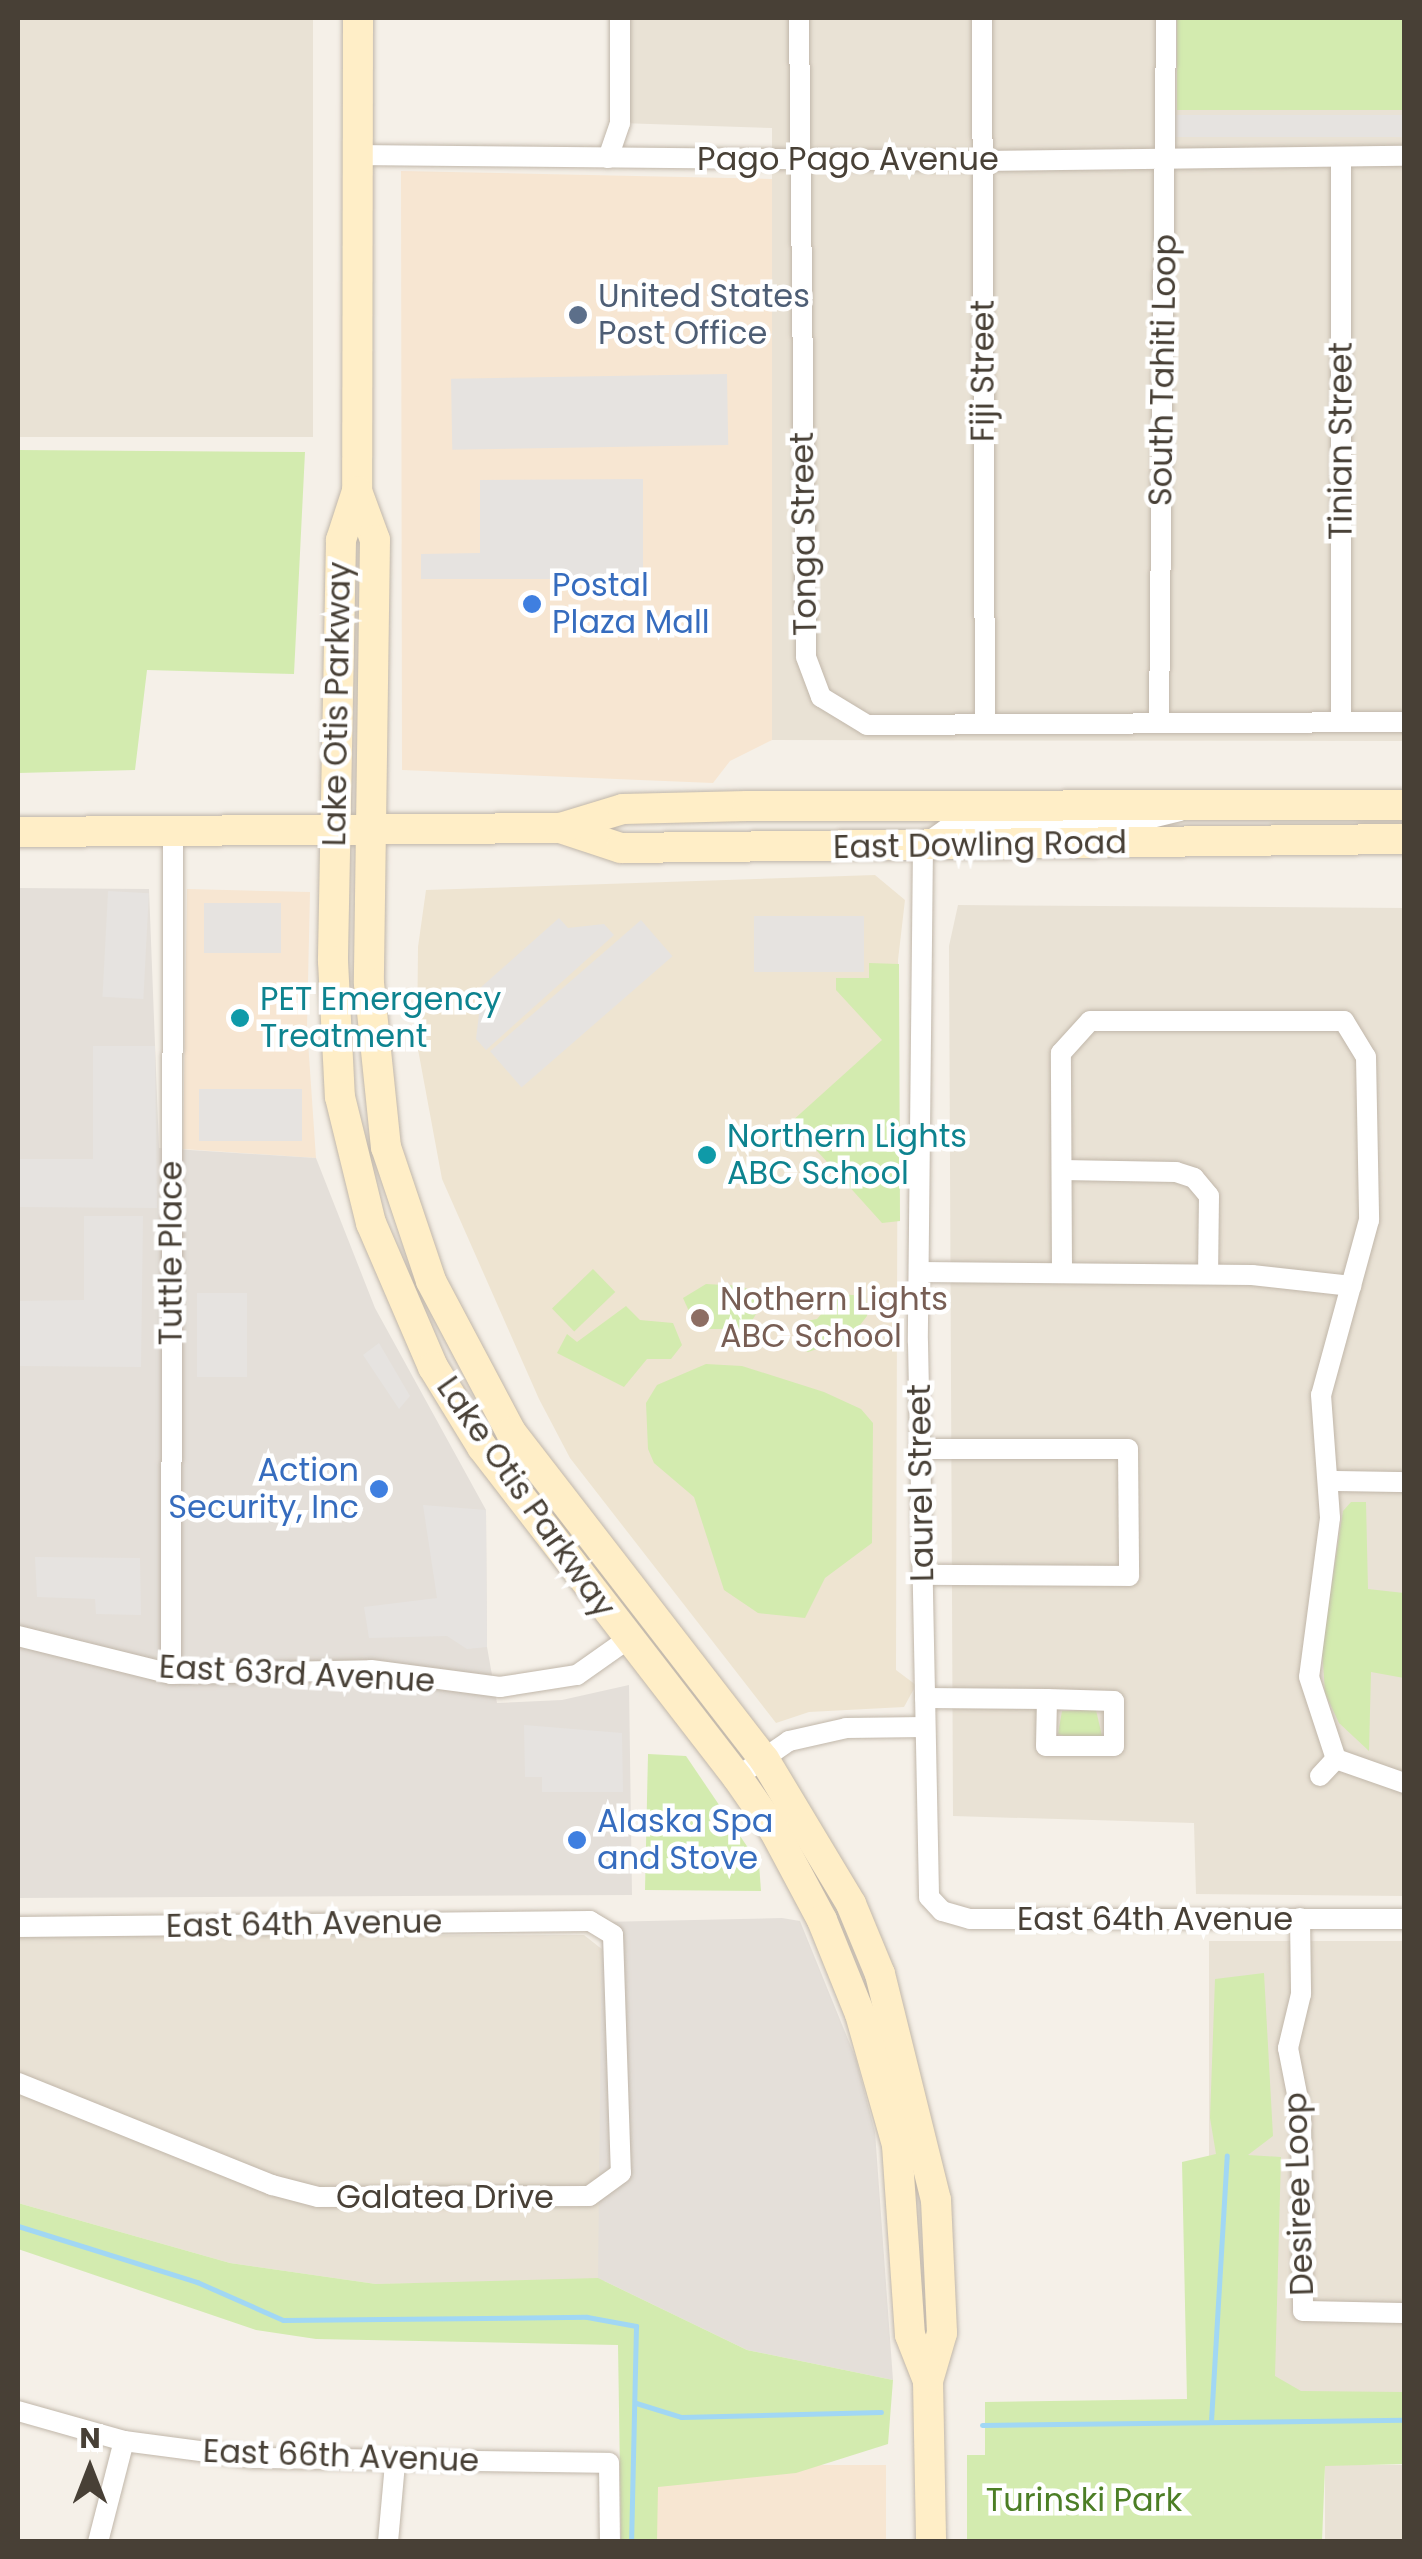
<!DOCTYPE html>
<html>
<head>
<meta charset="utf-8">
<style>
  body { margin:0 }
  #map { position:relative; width:1422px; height:2559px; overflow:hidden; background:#f5f0e8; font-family:Poppins,sans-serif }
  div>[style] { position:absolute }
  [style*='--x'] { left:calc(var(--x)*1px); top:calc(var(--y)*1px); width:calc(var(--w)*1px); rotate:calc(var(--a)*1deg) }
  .residential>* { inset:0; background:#e9e2d5; transform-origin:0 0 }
  .commercial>* { inset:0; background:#f7e6d2; transform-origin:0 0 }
  .industrial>* { inset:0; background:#e4dfd9 }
  .education>* { inset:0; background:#eee4d1 }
  .green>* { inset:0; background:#d3ebaf; transform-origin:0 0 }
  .parking>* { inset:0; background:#e6e3e0; transform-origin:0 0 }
  .stream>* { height:5px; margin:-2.5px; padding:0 2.5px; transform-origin:2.5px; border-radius:2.5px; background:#a1d7f4 }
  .roads { filter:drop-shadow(0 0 2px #c1b7aa) drop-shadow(0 0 2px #c1b7aa) }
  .street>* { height:20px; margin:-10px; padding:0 10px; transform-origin:10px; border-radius:10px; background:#fff }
  .secondary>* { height:30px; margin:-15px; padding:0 15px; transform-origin:15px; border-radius:15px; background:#ffeec7 }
  .dots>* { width:28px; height:28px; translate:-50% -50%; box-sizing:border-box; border:5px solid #fff; border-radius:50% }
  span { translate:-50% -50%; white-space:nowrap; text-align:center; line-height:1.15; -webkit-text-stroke:9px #fff; paint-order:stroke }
  .street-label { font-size:32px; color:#484036 }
  .service-label { font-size:32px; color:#4e5e75 }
  .left { translate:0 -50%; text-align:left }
  .shop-label { font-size:32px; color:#366cbe }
  .right { translate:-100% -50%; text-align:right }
  .culture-label { font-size:32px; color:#0d838f }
  .education-label { font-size:32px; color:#785e54 }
  .park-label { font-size:32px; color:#4c7e26 }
  .frame { position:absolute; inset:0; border:20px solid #484036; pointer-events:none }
  .north { position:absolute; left:40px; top:2419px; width:100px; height:100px; -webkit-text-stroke:8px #fff; paint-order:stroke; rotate:0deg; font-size:28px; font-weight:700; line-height:40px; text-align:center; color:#484036 }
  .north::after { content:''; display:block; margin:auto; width:35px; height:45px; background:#484036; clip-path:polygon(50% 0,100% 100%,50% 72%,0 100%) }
</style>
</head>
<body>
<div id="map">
  <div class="residential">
    <div style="left:18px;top:18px;width:295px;height:419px"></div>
    <div style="clip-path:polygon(621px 18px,1177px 18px,1177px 110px,1404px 109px,1404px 741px,772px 740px,772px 128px,620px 123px)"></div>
    <div style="clip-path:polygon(958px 905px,1404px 908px,1404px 1896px,1196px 1894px,1194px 1823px,953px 1816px,949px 946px)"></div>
    <div style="clip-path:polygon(584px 1935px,608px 1954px,604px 2281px,376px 2284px,230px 2263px,18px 2203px,18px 1936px)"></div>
    <div style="left:1404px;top:1941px;width:519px;height:195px;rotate:90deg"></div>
    <div style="left:1404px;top:2465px;width:76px;height:79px;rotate:90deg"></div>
  </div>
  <div class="commercial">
    <div style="clip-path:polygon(401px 171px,772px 179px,772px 740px,730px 761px,713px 783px,402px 770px)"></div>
    <div style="clip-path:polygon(187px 889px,310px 892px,307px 1027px,316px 1158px,183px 1149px)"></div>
    <div style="left:633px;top:2465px;width:253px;height:76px"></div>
  </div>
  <div class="industrial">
    <div style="clip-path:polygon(18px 888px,149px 889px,159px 1148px,316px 1158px,375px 1308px,486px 1510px,487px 1647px,497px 1703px,562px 1700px,629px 1685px,632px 1895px,18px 1898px)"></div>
    <div style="clip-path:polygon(782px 1918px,800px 1921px,856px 2059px,875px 2132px,893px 2380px,747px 2350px,598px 2278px,602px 1922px)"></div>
  </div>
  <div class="education">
    <div style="clip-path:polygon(875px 875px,905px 900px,898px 960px,896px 1670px,916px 1685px,904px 1707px,809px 1712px,776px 1723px,570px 1458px,539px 1399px,442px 1179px,417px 1044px,418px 947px,426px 890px)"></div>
  </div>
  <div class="green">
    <div style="left:1177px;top:18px;width:227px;height:92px"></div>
    <div style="clip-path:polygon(18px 450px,305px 452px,294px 674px,147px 670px,135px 770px,18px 773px)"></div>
    <div style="clip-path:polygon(869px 963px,899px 964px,900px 1221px,882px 1223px,791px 1122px,882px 1040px,836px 990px,836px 978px,869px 978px)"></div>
    <div style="left:593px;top:1269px;width:32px;height:57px;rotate:46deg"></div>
    <div style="clip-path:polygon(706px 1284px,742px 1286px,765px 1299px,747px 1329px,697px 1329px,683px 1298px)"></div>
    <div style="clip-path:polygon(839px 1294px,866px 1296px,867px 1316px,850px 1338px,808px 1352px,793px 1343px,795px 1323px,817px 1319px)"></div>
    <div style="clip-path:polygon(626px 1306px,640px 1320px,673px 1323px,682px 1345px,671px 1359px,647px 1359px,624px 1387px,557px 1353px,567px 1334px,577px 1342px)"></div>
    <div style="clip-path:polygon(706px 1364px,742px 1366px,824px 1392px,861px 1409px,873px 1423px,872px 1543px,825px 1578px,805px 1618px,758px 1613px,724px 1590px,694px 1497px,654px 1463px,648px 1449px,646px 1403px,657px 1385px)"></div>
    <div style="clip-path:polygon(1351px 1502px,1366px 1502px,1368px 1589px,1404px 1593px,1404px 1678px,1371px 1672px,1369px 1751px,1339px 1723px,1325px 1693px,1322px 1647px,1343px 1511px)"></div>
    <div style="clip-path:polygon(1096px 1710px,1102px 1736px,1080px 1741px,1058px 1734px,1062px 1711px)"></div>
    <div style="clip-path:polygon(648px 1754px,686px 1756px,759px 1864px,761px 1891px,645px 1890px)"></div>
    <div style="clip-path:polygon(1264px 1973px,1273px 2136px,1248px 2155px,1281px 2157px,1275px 2376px,1301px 2391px,1404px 2392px,1404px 2464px,1325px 2466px,1322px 2541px,967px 2541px,967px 2455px,985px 2455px,985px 2402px,1187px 2399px,1182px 2162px,1216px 2154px,1210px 2118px,1215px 1979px)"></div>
    <div style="clip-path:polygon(18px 2203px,230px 2263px,376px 2284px,598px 2278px,747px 2350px,893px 2380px,888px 2444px,796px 2473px,658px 2487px,657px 2541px,621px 2541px,618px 2345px,316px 2339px,256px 2330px,18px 2249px)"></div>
  </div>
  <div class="parking">
    <div style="left:1174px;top:115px;width:230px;height:22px"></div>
    <div style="left:727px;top:374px;width:71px;height:276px;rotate:89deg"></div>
    <div style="clip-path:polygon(643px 479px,643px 579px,421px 579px,421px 554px,480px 553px,480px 480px)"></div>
    <div style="left:108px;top:891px;width:41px;height:106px;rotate:3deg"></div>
    <div style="left:204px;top:903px;width:77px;height:50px"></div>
    <div style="left:864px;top:916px;width:56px;height:110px;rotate:90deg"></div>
    <div style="clip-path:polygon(559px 918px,568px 928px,604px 924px,614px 935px,486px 1050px,476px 1039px,480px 1006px,471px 996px)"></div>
    <div style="left:641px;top:920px;width:48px;height:200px;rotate:49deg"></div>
    <div style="clip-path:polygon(93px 1046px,155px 1046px,157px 1208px,18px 1207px,18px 1159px,93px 1159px)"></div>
    <div style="left:199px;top:1089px;width:103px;height:52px"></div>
    <div style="clip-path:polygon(84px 1216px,143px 1216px,141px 1367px,18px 1366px,18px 1301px,84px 1300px)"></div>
    <div style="left:197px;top:1293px;width:50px;height:84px"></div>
    <div style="clip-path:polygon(379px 1343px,410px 1396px,399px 1409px,363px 1355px)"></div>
    <div style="clip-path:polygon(423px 1505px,486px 1510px,487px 1647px,467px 1649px,447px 1636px,369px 1638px,364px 1607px,437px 1598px)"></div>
    <div style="clip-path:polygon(35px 1557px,140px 1558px,141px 1615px,96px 1614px,95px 1599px,37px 1597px)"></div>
    <div style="clip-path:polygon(524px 1725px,622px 1733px,623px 1792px,542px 1792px,542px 1777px,525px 1777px)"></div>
  </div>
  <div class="stream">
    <div style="--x:18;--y:2226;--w:188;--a:17.4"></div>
    <div style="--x:197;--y:2282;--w:94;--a:23.8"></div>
    <div style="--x:283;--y:2320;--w:304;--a:-0.6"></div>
    <div style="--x:587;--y:2317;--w:50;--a:10.4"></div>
    <div style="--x:636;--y:2326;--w:216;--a:91.3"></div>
    <div style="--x:636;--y:2403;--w:47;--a:17.3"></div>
    <div style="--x:681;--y:2417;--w:200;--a:-1.4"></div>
    <div style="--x:1211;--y:2421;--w:266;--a:-86.6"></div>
    <div style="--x:982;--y:2425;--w:422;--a:-0.7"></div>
  </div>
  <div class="roads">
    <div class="street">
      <div style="--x:799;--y:18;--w:639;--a:89.37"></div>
      <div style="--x:806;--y:657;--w:43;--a:69.4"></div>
      <div style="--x:821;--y:697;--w:54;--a:31.3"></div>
      <div style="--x:867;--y:725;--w:537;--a:-0.32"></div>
      <div style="--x:982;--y:18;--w:706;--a:89.76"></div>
      <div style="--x:353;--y:155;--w:629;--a:0.55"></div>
      <div style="--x:982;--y:161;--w:422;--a:-0.7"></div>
      <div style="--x:608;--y:158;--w:37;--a:-71"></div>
      <div style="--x:620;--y:123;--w:105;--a:-90"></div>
      <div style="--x:1341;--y:722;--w:561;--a:-90"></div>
      <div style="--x:1159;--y:723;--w:705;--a:-89.43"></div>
      <div style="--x:1180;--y:811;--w:55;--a:166.2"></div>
      <div style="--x:1127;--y:824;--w:172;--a:-179.7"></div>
      <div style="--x:955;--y:823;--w:39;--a:145"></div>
      <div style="--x:923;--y:845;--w:497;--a:90.6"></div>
      <div style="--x:918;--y:1342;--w:555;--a:88.86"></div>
      <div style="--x:929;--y:1897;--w:19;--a:47"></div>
      <div style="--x:942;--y:1911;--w:29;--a:16"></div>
      <div style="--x:970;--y:1919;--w:434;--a:0"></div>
      <div style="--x:1062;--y:1170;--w:114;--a:1"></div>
      <div style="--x:1176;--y:1172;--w:19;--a:18"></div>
      <div style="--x:1194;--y:1178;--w:23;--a:50"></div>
      <div style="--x:1209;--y:1196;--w:78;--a:90.7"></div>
      <div style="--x:1062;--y:1269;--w:216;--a:-90.3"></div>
      <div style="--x:1061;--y:1053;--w:43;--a:-47.8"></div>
      <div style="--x:1090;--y:1021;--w:254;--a:0"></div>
      <div style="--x:1344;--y:1021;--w:42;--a:58.6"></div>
      <div style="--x:1366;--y:1057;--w:163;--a:88.9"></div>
      <div style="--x:1369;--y:1220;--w:181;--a:105.3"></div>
      <div style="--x:1321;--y:1395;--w:123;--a:85.8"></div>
      <div style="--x:1330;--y:1518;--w:160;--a:97.5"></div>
      <div style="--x:1309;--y:1677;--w:86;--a:71.8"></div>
      <div style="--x:1336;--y:1759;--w:72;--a:19.4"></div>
      <div style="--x:919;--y:1272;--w:333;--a:0.5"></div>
      <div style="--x:1252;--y:1275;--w:100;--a:6.3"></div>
      <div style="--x:920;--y:1449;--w:208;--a:0"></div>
      <div style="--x:1128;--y:1449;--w:127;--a:89.5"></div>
      <div style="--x:1129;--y:1576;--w:206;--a:-179.7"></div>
      <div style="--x:1331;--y:1481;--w:73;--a:0.8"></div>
      <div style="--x:18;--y:1636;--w:158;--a:13.9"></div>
      <div style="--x:171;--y:1674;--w:200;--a:-1.1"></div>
      <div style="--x:371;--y:1670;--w:130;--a:7.5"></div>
      <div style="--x:500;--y:1687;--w:78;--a:-8.9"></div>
      <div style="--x:577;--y:1675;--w:62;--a:-35.2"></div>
      <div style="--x:171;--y:1674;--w:842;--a:-89.86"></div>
      <div style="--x:925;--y:1698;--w:122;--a:0.5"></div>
      <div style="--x:1047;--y:1699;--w:67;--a:1.7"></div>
      <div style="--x:1114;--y:1701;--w:45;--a:90"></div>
      <div style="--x:1114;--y:1746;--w:68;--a:180"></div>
      <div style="--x:1046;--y:1746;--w:47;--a:-88.8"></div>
      <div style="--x:1320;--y:1776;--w:23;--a:-47"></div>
      <div style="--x:737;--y:1777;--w:63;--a:-34.7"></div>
      <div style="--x:789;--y:1741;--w:58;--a:-12.8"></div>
      <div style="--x:846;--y:1728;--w:79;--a:-0.7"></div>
      <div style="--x:1300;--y:1918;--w:76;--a:89.2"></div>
      <div style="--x:1301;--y:1994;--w:56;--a:103.5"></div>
      <div style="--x:1288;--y:2048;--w:67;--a:78.9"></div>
      <div style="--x:1301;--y:2114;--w:197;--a:89.4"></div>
      <div style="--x:1303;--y:2311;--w:101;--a:1.1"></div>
      <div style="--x:18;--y:1927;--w:572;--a:-0.6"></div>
      <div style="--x:590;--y:1921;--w:27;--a:31"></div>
      <div style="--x:613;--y:1935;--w:238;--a:88.1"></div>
      <div style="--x:621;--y:2173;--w:39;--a:144"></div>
      <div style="--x:589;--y:2196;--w:271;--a:179.8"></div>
      <div style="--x:318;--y:2197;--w:48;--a:-165.4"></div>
      <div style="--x:272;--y:2185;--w:274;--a:-158.1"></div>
      <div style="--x:18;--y:2411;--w:110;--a:15.8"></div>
      <div style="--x:124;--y:2441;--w:131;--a:7.5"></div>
      <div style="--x:254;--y:2458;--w:355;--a:0.8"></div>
      <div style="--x:609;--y:2463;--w:79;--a:89.3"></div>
      <div style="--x:98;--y:2542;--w:104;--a:-75.6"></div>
      <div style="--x:388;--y:2542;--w:79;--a:-84.9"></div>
    </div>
    <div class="secondary">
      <div style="--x:358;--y:18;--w:473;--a:90.1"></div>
      <div style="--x:357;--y:491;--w:52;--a:69.8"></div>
      <div style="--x:375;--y:540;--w:443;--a:90.8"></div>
      <div style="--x:369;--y:983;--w:165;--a:84.1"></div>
      <div style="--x:386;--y:1147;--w:141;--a:71.4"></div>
      <div style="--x:431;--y:1281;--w:171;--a:62.1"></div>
      <div style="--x:511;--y:1432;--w:413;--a:52.3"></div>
      <div style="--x:764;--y:1759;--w:169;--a:59"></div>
      <div style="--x:851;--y:1904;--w:76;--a:67.5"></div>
      <div style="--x:880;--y:1974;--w:233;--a:76.1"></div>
      <div style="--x:936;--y:2200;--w:133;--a:87.4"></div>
      <div style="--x:942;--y:2333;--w:50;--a:106.3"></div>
      <div style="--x:928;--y:2381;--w:161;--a:88.9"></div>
      <div style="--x:357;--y:491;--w:52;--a:108.1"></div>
      <div style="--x:341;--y:540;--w:421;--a:91.1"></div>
      <div style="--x:333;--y:961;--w:136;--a:87.1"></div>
      <div style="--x:340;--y:1097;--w:130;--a:76.2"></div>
      <div style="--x:371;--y:1223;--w:157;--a:66.7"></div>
      <div style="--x:433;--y:1367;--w:94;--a:58.5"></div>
      <div style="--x:482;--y:1447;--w:417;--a:52.3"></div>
      <div style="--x:737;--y:1777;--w:65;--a:55.1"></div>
      <div style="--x:774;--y:1830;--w:102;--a:61.9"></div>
      <div style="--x:822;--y:1920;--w:101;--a:68"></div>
      <div style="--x:860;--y:2014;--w:136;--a:74.2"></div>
      <div style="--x:897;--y:2145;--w:190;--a:86.1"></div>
      <div style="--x:910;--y:2335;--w:49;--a:68.6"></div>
      <div style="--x:560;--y:828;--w:64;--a:18.2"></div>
      <div style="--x:621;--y:848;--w:783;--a:-0.66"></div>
      <div style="--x:18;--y:832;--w:542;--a:-0.42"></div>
      <div style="--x:560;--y:828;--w:66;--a:-16.8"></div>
      <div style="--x:623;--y:809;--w:124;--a:-1.4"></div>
      <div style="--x:747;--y:806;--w:657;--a:-0.09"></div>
    </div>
  </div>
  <div class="dots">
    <div style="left:578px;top:315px;background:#5c6f8a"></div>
    <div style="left:532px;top:604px;background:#3f7fe0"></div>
    <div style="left:240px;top:1018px;background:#0f9aa8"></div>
    <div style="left:707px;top:1155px;background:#0f9aa8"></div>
    <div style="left:700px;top:1318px;background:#8d6e63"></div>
    <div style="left:379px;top:1489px;background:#3f7fe0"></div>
    <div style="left:577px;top:1840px;background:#3f7fe0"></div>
  </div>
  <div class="street-label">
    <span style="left:848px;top:159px">Pago Pago Avenue</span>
    <span style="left:1163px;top:370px;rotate:-89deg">South Tahiti Loop</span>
    <span style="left:983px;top:371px;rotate:-90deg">Fiji Street</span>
    <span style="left:1341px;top:441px;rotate:-90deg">Tinian Street</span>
    <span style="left:804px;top:534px;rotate:-91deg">Tonga Street</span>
    <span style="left:337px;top:704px;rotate:-89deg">Lake Otis Parkway</span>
    <span style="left:980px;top:845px;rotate:-1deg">East Dowling Road</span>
    <span style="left:171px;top:1253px;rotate:-90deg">Tuttle Place</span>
    <span style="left:921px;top:1483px;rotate:-91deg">Laurel Street</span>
    <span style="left:526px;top:1497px;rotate:55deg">Lake Otis Parkway</span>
    <span style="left:297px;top:1674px;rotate:3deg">East 63rd Avenue</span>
    <span style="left:1155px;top:1919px">East 64th Avenue</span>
    <span style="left:304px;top:1924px;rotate:-1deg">East 64th Avenue</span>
    <span style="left:1299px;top:2194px;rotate:-92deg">Desiree Loop</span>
    <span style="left:445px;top:2197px">Galatea Drive</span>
    <span style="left:341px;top:2456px;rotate:2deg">East 66th Avenue</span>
  </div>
  <div class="service-label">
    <span class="left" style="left:598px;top:315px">United States<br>Post Office</span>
  </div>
  <div class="shop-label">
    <span class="left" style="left:552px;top:604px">Postal<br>Plaza Mall</span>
    <span class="right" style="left:359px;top:1489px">Action<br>Security, Inc</span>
    <span class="left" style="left:597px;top:1840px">Alaska Spa<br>and Stove</span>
  </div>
  <div class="culture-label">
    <span class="left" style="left:260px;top:1018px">PET Emergency<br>Treatment</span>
    <span class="left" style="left:727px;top:1155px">Northern Lights<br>ABC School</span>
  </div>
  <div class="education-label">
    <span class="left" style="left:720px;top:1318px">Nothern Lights<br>ABC School</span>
  </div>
  <div class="park-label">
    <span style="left:1084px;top:2500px">Turinski Park</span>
  </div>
  <div class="frame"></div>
  <div class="north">N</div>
</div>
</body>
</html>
